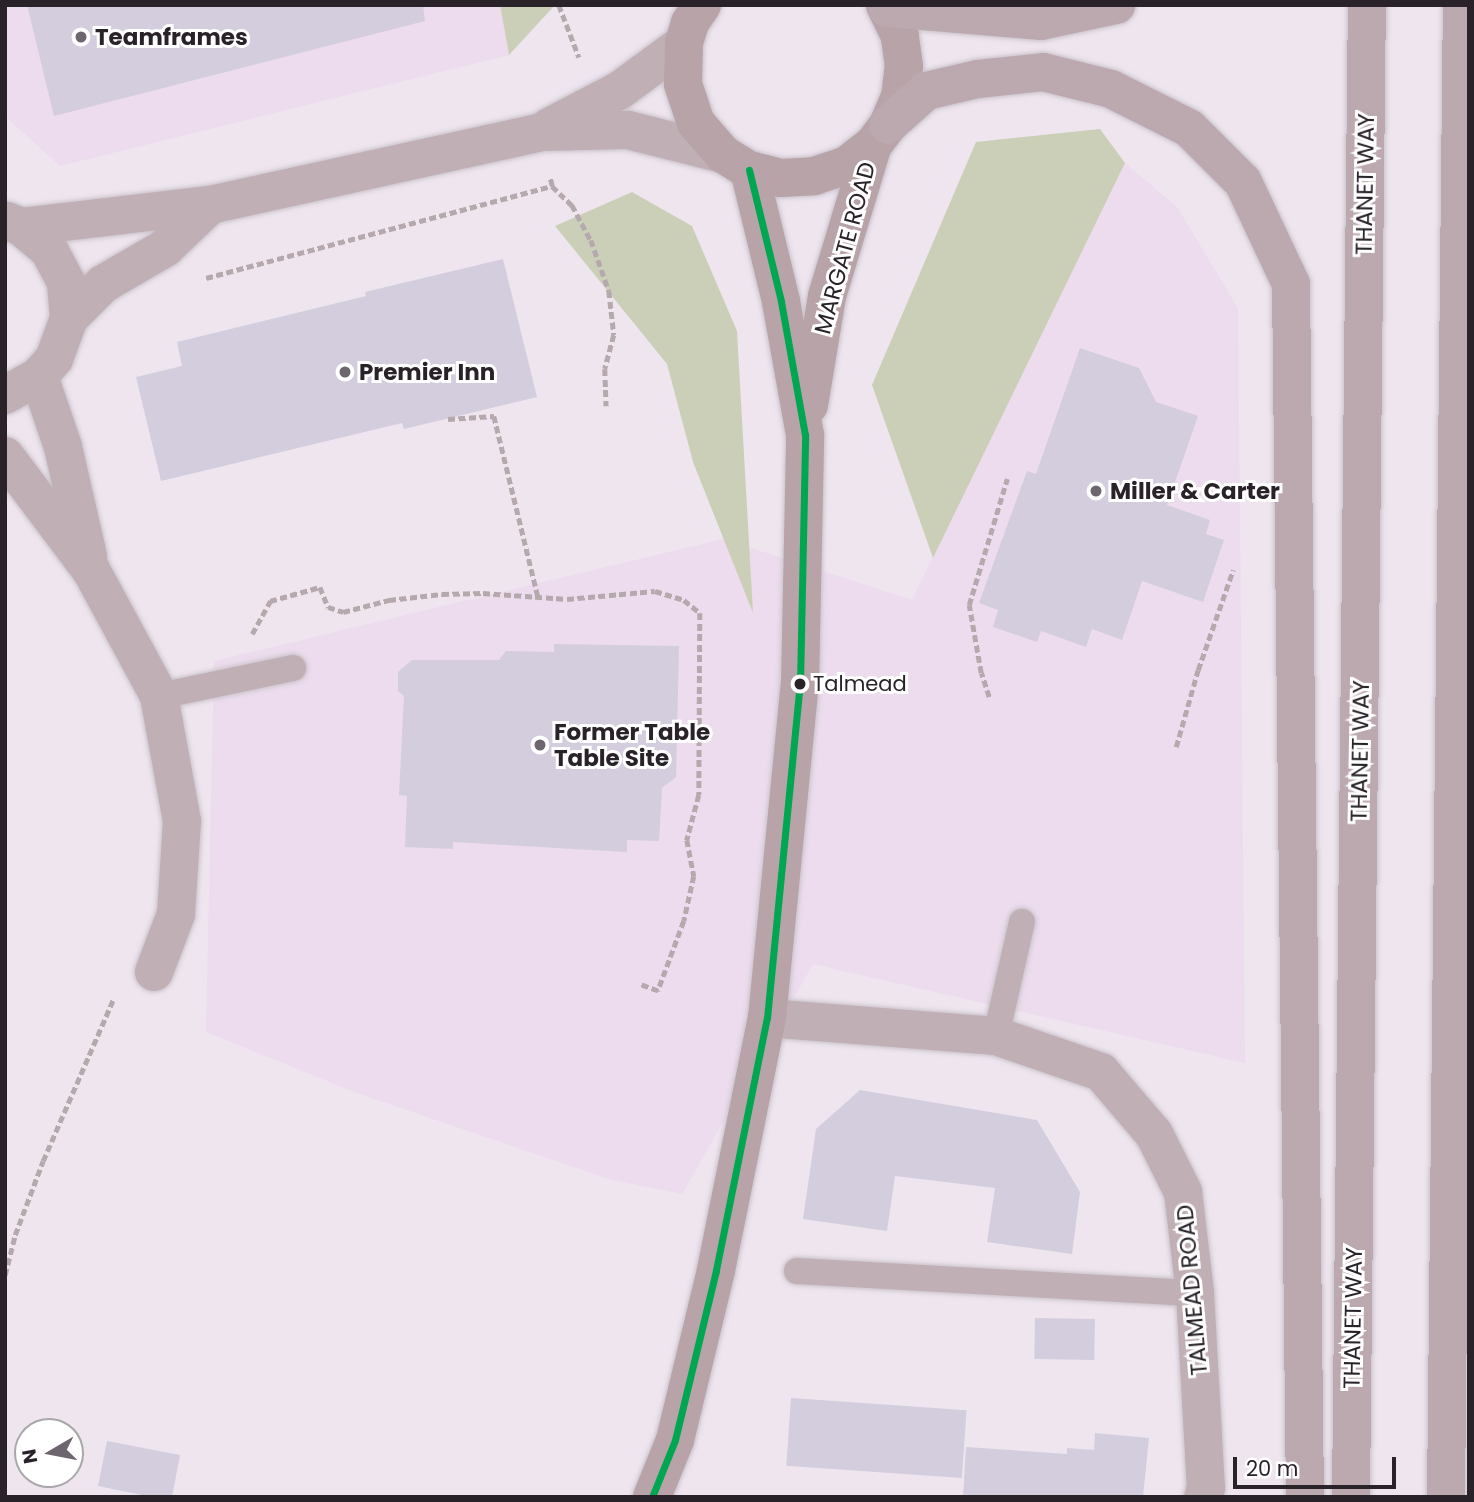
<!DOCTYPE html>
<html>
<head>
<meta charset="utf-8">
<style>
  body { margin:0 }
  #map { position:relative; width:1474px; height:1502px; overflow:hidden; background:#eee5ef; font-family:Poppins,sans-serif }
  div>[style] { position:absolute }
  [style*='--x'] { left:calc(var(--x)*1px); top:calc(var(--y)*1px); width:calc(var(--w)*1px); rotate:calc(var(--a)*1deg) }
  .built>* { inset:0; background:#ecdced }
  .green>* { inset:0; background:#cccfb8 }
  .building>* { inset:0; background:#d4cddd; transform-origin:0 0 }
  .path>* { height:4.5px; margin-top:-2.25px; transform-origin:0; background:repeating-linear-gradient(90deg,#b5a9ae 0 7px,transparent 0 10.5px) }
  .roads { filter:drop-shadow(0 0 2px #cac3cb) drop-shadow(0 0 2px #cac3cb) }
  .lane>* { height:26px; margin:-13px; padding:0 13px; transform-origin:13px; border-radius:13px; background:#c0afb4 }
  .street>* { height:38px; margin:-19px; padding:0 19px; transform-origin:19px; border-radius:19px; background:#c0afb4 }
  .secondary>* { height:38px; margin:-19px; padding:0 19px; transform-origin:19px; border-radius:19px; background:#b7a3a8 }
  .highway>* { height:38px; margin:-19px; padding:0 19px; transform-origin:19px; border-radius:19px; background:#bca9b0 }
  .bus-1>* { height:7px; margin:-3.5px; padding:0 3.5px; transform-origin:3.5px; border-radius:3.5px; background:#00a651 }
  .dots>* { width:19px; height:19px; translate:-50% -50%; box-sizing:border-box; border:4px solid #fff; border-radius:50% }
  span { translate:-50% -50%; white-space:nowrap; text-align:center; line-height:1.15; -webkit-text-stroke:6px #fff; paint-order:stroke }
  .bus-label { font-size:21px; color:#292229 }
  .left { translate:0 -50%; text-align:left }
  .poi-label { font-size:23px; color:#292229; font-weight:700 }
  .street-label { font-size:23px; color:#292229 }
  .frame { position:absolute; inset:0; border:7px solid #292229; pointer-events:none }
  .north { position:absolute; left:14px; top:1418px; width:70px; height:70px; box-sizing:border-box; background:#fff; border:2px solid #a9a7a9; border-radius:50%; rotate:260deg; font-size:19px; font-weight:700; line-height:28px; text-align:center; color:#292229 }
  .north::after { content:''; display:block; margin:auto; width:24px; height:32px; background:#6e666e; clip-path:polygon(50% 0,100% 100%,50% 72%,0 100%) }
  .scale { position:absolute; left:1233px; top:1457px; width:163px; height:32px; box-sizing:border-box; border:4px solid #292229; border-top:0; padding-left:9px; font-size:21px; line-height:24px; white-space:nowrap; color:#292229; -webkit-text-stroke:5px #fff; paint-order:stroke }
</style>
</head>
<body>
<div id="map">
  <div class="built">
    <div style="clip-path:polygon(5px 5px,500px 5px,509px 55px,60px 166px,5px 116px)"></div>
    <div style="clip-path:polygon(1125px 163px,1177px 207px,1238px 308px,1245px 1063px,813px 964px,682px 1194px,609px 1179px,357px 1093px,206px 1032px,214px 661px,723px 539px,912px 600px)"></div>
  </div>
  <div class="green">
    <div style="clip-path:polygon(500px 5px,555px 5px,509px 55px)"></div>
    <div style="clip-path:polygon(1100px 129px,1125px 163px,933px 558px,872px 385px,976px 142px)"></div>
    <div style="clip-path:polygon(632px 192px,692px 226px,737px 331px,753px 613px,693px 462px,667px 364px,555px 226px)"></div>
  </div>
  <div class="building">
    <div style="clip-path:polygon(27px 5px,423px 5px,425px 21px,54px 116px)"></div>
    <div style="clip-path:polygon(503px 259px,537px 397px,404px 429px,402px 423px,161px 481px,136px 377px,182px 366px,177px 342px,366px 296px,365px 292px)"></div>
    <div style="clip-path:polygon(1080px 348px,1139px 368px,1156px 402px,1198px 416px,1167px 505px,1210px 520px,1206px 534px,1224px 540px,1203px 602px,1142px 581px,1122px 640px,1092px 629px,1086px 647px,1041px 631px,1037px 642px,993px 627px,998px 610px,979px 603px,1027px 471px,1036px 474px)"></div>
    <div style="clip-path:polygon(554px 644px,679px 646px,676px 777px,662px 788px,659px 841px,627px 840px,627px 852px,453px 842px,453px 849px,405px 847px,407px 796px,399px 795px,404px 696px,398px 691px,398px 672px,412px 660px,499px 660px,506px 651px,554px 652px)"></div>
    <div style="clip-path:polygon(860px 1090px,1037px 1120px,1080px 1192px,1072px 1254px,987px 1242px,995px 1188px,895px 1176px,887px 1231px,803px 1219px,816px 1129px)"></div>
    <div style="left:1035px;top:1318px;width:60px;height:41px;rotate:1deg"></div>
    <div style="left:791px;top:1398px;width:176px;height:68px;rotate:4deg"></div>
    <div style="clip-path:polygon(1095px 1433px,1149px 1438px,1143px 1497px,963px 1497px,966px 1447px,1067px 1454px,1067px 1448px,1094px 1450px)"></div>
    <div style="clip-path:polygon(107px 1441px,180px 1455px,172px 1497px,151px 1497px,98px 1486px)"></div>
  </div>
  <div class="path">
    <div style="--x:559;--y:5;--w:56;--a:69"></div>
    <div style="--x:552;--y:186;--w:28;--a:44"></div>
    <div style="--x:572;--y:205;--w:40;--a:62"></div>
    <div style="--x:591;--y:240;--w:54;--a:70.6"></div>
    <div style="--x:609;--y:291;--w:44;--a:83.5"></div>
    <div style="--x:614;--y:335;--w:35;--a:105"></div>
    <div style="--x:605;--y:369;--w:37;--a:88"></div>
    <div style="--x:206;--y:278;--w:358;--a:-14.9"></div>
    <div style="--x:552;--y:186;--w:8;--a:-104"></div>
    <div style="--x:448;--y:419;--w:46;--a:-3.7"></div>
    <div style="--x:494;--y:416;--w:186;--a:76.3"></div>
    <div style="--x:252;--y:634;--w:38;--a:-61"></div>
    <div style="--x:270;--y:601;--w:52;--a:-15.6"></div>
    <div style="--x:320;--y:587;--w:22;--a:68"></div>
    <div style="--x:328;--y:607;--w:16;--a:18"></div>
    <div style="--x:343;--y:612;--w:48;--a:-14.6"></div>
    <div style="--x:389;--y:600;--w:53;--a:-6.5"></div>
    <div style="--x:442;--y:594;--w:41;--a:-1.4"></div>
    <div style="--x:483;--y:593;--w:84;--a:4.1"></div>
    <div style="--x:567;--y:599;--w:88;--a:-5.2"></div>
    <div style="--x:655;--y:591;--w:30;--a:17"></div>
    <div style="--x:684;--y:600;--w:21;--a:39"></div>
    <div style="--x:700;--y:613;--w:182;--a:90.3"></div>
    <div style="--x:699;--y:795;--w:47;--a:104.9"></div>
    <div style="--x:687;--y:840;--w:37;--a:79"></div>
    <div style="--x:694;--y:876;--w:46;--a:102.5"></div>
    <div style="--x:684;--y:921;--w:75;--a:110.4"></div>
    <div style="--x:658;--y:991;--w:20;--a:-160"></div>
    <div style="--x:989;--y:697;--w:25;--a:-108"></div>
    <div style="--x:981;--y:673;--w:69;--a:-100"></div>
    <div style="--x:969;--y:605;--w:132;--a:-73.2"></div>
    <div style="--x:1176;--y:747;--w:80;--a:-74.1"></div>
    <div style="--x:1198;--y:670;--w:106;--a:-70.7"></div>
    <div style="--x:5;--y:1275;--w:41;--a:-76"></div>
    <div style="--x:15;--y:1235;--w:79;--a:-69.3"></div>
    <div style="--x:43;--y:1161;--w:178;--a:-66.5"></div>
  </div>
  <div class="roads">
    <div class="lane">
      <div style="--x:159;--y:696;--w:137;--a:-11.8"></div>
      <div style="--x:996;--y:1036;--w:117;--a:-77.2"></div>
      <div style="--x:797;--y:1271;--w:399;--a:3.2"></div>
    </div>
    <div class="street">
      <div style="--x:549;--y:127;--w:80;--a:-27.5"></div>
      <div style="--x:620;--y:90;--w:79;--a:-36.3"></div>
      <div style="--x:22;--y:227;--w:189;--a:-6.7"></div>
      <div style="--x:210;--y:205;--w:339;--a:-12.4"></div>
      <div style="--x:541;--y:132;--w:87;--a:-1.3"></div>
      <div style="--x:628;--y:130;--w:98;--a:14.2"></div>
      <div style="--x:69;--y:318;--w:48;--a:-45"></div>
      <div style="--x:103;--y:284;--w:72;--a:-30.1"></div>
      <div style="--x:165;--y:248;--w:62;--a:-43.7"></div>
      <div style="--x:39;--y:376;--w:75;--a:71.3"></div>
      <div style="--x:63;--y:447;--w:112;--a:77.1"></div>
      <div style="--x:5;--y:395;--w:39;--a:-29"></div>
      <div style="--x:39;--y:376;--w:23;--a:-49"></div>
      <div style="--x:54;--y:359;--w:44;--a:-69.9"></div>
      <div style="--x:69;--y:318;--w:36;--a:-95"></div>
      <div style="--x:66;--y:282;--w:36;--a:-118"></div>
      <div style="--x:49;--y:250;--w:35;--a:-140"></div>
      <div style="--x:22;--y:227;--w:16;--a:-158"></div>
      <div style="--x:5;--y:456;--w:143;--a:53"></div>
      <div style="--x:91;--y:570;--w:143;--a:61.6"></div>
      <div style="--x:159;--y:696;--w:127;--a:79.6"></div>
      <div style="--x:182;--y:821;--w:93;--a:93.7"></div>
      <div style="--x:176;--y:914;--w:62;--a:110.8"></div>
      <div style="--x:767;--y:1018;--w:230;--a:4.5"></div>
      <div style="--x:996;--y:1036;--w:111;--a:18.9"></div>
      <div style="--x:1101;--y:1072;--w:82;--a:49.5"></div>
      <div style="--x:1154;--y:1134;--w:65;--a:63.4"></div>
      <div style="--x:1183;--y:1192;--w:102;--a:83.2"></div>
      <div style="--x:1195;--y:1293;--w:195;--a:86.8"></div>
      <div style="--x:1206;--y:1488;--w:9;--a:108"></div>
    </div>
    <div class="secondary">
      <div style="--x:702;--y:5;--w:22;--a:124"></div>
      <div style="--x:690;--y:23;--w:21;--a:107"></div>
      <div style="--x:684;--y:43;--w:41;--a:91.4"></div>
      <div style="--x:683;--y:84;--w:41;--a:71.6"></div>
      <div style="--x:696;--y:123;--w:41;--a:48.9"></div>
      <div style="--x:723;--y:154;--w:31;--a:32"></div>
      <div style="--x:749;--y:170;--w:33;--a:14"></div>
      <div style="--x:781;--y:178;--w:33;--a:-3"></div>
      <div style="--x:814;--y:176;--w:35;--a:-18"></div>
      <div style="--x:847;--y:165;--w:33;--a:-38"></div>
      <div style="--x:873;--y:145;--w:25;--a:-53"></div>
      <div style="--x:888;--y:125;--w:30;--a:-67"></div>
      <div style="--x:900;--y:97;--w:31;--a:-83"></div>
      <div style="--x:904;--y:66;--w:30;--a:-98"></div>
      <div style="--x:900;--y:36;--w:34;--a:-116"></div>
      <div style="--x:809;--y:405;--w:110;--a:-80.6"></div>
      <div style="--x:827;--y:296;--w:158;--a:-73.1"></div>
      <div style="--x:652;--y:1497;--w:61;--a:-68"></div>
      <div style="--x:675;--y:1440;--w:175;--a:-76.4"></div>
      <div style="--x:716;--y:1270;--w:257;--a:-78.6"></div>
      <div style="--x:767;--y:1018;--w:336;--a:-84.4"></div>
      <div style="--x:800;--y:684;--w:249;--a:-88.8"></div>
      <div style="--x:805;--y:435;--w:136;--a:-100.2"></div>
      <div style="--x:781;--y:301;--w:135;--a:-103.7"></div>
    </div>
    <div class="highway">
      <div style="--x:887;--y:8;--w:155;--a:4.8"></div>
      <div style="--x:1041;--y:21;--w:77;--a:-12"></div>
      <div style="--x:888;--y:125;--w:51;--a:-41.8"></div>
      <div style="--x:926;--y:91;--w:53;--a:-13"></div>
      <div style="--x:978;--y:79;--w:65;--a:-6.1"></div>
      <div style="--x:1043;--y:72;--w:70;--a:14"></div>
      <div style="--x:1111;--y:89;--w:87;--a:26.6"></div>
      <div style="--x:1189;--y:128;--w:76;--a:45"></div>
      <div style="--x:1243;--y:182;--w:113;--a:64.8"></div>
      <div style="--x:1291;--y:284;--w:1213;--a:89.34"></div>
      <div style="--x:1351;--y:1497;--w:1492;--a:-89.39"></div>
      <div style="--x:1446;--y:1497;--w:1492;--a:-89.39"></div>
    </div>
  </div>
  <div class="bus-1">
    <div style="--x:652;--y:1497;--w:61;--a:-68"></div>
    <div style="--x:675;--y:1440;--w:175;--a:-76.4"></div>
    <div style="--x:716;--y:1270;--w:257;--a:-78.6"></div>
    <div style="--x:767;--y:1018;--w:336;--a:-84.4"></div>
    <div style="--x:800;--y:684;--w:249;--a:-88.8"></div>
    <div style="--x:805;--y:435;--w:136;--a:-100.2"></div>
    <div style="--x:781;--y:301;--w:135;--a:-103.7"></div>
  </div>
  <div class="dots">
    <div style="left:81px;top:37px;background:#6e666e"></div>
    <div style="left:345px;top:372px;background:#6e666e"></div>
    <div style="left:1096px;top:491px;background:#6e666e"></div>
    <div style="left:800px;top:684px;background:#292229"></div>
    <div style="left:540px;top:745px;background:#6e666e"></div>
  </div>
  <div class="bus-label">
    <span class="left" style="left:813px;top:684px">Talmead</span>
  </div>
  <div class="poi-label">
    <span class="left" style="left:95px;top:37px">Teamframes</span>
    <span class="left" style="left:359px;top:372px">Premier Inn</span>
    <span class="left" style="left:1110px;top:491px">Miller &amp; Carter</span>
    <span class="left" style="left:554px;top:745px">Former Table<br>Table Site</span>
  </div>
  <div class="street-label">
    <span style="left:1365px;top:184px;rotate:-89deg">THANET WAY</span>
    <span style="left:845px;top:248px;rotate:-75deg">MARGATE ROAD</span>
    <span style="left:1360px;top:751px;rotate:-89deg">THANET WAY</span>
    <span style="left:1192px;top:1290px;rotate:-95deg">TALMEAD ROAD</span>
    <span style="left:1353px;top:1318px;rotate:-89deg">THANET WAY</span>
  </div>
  <div class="frame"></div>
  <div class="north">N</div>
  <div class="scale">20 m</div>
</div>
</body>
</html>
